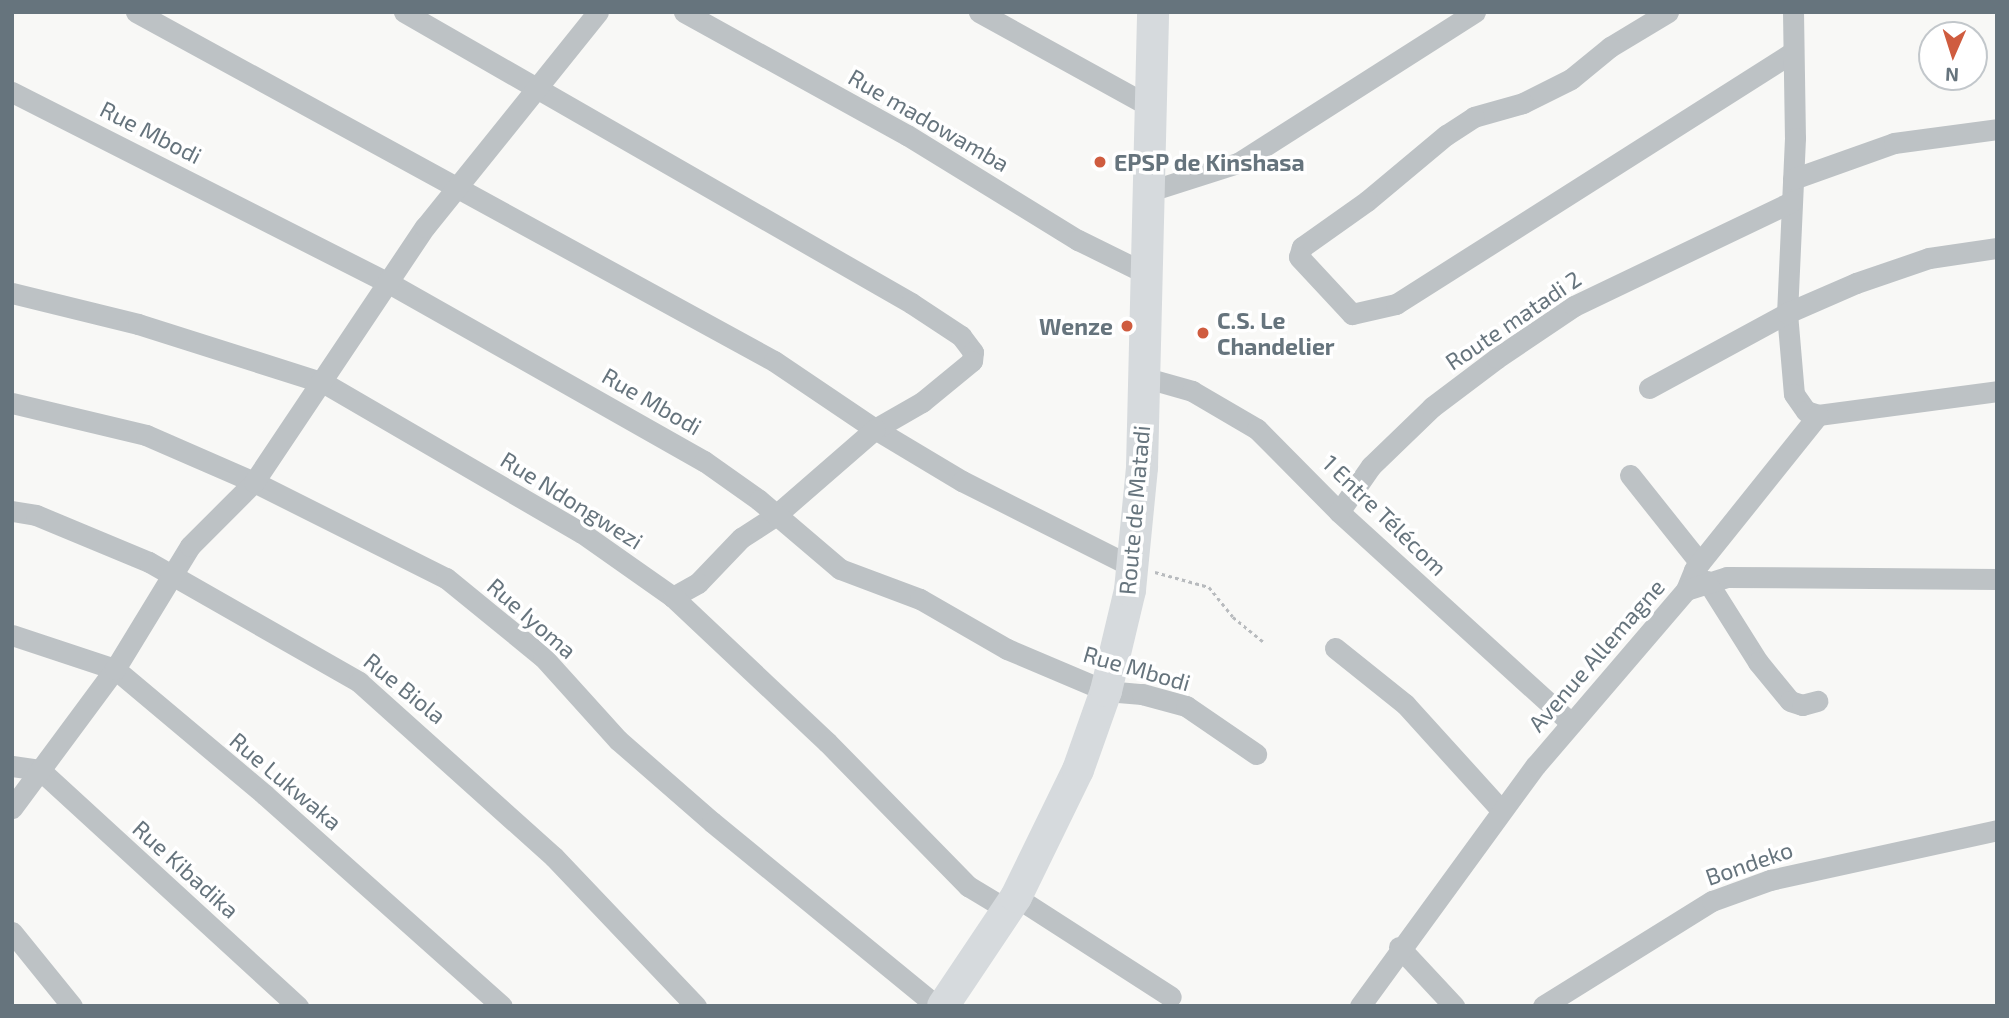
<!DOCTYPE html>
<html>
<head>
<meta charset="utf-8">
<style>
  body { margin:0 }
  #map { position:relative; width:2009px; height:1018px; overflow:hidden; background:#f8f8f6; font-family:"Exo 2",sans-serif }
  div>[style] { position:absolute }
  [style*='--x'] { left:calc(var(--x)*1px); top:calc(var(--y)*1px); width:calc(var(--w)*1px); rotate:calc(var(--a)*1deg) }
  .path>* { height:2.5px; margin-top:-1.25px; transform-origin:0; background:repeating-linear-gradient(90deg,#b8bbbe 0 3.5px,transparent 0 7px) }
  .minor>* { height:21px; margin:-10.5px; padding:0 10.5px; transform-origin:10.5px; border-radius:10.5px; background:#bdc2c5 }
  .highway>* { height:32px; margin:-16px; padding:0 16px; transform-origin:16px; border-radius:16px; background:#d6dadd }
  .dots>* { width:19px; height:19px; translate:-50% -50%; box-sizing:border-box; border:4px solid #fff; border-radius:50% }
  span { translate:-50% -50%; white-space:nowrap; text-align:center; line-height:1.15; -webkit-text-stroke:7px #fff; paint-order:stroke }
  .street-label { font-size:23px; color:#66747d }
  .poi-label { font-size:23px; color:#66747d; font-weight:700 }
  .left { translate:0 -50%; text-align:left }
  .right { translate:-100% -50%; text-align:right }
  .frame { position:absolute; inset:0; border:14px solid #66747d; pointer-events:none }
  .north { position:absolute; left:1918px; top:21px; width:70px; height:70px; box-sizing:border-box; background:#fff; border:2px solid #c2c7cb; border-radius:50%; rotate:183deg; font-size:19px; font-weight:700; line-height:28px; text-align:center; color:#66747d }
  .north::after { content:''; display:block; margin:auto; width:24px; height:32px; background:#cf5c3f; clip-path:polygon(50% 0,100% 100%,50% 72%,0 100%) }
</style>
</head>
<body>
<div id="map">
  <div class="path">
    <div style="--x:1155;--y:572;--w:56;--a:15.5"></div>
    <div style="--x:1209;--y:587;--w:38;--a:51"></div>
    <div style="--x:1233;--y:617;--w:41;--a:39.1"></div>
  </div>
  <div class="minor">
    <div style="--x:136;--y:12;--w:727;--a:28.68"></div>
    <div style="--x:774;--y:361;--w:122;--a:34"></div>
    <div style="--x:875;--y:429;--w:101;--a:30.9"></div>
    <div style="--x:962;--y:481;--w:191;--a:26.7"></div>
    <div style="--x:404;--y:12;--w:585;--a:29.85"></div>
    <div style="--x:911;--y:303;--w:60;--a:33.4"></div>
    <div style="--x:961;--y:336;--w:20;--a:53"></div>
    <div style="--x:973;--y:352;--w:9;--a:96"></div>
    <div style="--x:972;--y:361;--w:65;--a:140.6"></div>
    <div style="--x:922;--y:402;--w:54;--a:150.1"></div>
    <div style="--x:875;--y:429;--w:133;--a:139"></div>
    <div style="--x:775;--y:516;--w:40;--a:147.1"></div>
    <div style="--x:741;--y:538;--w:62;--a:133.7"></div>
    <div style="--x:698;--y:583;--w:29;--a:151"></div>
    <div style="--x:684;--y:12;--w:255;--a:28.9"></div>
    <div style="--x:907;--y:135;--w:201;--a:31.6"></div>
    <div style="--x:1078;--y:240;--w:77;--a:26.2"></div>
    <div style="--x:979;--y:12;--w:196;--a:28.9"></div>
    <div style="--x:1668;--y:12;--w:68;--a:148.9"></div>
    <div style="--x:1610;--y:47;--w:50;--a:140.6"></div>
    <div style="--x:1571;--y:79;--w:54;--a:153.4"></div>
    <div style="--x:1523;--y:103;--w:51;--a:164.1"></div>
    <div style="--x:1474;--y:117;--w:33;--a:147"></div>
    <div style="--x:1446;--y:135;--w:103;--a:140.1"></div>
    <div style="--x:1367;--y:201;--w:80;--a:144.7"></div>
    <div style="--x:1302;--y:247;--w:10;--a:107"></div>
    <div style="--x:1299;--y:257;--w:78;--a:47.1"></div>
    <div style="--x:1352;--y:314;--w:45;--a:-12.8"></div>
    <div style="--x:1396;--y:304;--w:469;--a:-32.4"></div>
    <div style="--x:1793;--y:12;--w:126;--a:89.1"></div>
    <div style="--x:1795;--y:138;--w:175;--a:92.6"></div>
    <div style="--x:1787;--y:313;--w:81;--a:85.1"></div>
    <div style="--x:1794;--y:394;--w:21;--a:55"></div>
    <div style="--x:1806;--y:411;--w:13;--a:18"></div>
    <div style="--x:1818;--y:415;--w:181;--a:-7.6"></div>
    <div style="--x:12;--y:92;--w:423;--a:26.9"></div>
    <div style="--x:389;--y:283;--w:362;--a:29.5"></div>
    <div style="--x:704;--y:461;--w:67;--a:35.3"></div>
    <div style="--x:759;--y:500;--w:106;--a:40.4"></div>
    <div style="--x:840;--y:569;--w:85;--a:20.6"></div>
    <div style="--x:920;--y:599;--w:100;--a:29.9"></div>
    <div style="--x:1007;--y:649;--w:108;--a:23"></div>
    <div style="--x:1106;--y:691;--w:36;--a:5"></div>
    <div style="--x:1142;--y:694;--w:46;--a:15.3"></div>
    <div style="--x:1186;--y:706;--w:85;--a:34.4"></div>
    <div style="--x:1793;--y:179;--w:107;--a:-19.6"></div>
    <div style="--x:1894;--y:143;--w:104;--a:-7.7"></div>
    <div style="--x:1150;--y:191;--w:92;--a:-17.7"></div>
    <div style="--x:1238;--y:163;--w:281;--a:-32.5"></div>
    <div style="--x:12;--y:293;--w:130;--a:13.8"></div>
    <div style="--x:138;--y:324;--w:195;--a:17.6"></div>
    <div style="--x:324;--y:383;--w:298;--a:30.2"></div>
    <div style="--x:582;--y:533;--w:111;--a:35.1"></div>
    <div style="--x:673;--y:597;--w:212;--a:43.3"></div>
    <div style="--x:827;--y:742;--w:202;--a:45.6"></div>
    <div style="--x:968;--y:886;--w:47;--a:31"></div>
    <div style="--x:1143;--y:377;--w:51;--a:15.9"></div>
    <div style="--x:1192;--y:391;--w:75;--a:30.3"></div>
    <div style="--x:1257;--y:429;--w:117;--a:45.3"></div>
    <div style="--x:1339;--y:512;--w:314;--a:42.3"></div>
    <div style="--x:1649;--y:388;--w:157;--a:-28.5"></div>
    <div style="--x:1787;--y:313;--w:75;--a:-23.5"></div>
    <div style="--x:1856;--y:283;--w:77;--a:-18.9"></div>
    <div style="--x:1929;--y:258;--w:69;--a:-8.4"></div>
    <div style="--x:12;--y:403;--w:138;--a:13.4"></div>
    <div style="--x:146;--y:435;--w:118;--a:23.5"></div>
    <div style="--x:254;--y:482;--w:215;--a:26.6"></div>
    <div style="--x:446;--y:578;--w:125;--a:39.2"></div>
    <div style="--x:543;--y:657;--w:112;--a:47.9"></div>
    <div style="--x:618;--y:740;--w:125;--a:41.1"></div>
    <div style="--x:712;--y:822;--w:291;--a:39.3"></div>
    <div style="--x:1630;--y:475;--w:112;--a:51.5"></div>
    <div style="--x:12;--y:511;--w:24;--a:9"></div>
    <div style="--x:36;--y:515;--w:122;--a:22.6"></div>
    <div style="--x:149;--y:562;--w:242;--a:29.7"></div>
    <div style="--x:359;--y:682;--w:262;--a:41.9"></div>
    <div style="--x:554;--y:857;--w:206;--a:46.4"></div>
    <div style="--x:1339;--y:512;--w:56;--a:-55.2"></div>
    <div style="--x:1371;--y:466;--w:85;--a:-44"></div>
    <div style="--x:1432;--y:407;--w:81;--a:-37"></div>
    <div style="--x:1497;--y:358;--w:93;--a:-34"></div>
    <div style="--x:1574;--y:306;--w:241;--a:-25.6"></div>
    <div style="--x:1707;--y:581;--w:96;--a:57.8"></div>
    <div style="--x:1758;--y:662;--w:50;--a:50.6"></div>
    <div style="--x:1790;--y:701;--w:13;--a:18"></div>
    <div style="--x:1802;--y:705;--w:16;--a:-15"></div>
    <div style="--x:1686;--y:590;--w:22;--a:-68"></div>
    <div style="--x:1694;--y:570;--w:198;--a:-51.3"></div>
    <div style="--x:12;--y:635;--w:108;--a:18.3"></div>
    <div style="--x:115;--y:669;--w:196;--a:40"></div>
    <div style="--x:265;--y:795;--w:317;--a:41.7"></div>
    <div style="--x:1335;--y:648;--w:90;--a:38.7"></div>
    <div style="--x:1405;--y:704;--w:143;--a:47.8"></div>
    <div style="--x:12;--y:766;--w:28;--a:8"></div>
    <div style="--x:40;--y:770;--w:350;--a:42.5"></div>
    <div style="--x:12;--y:808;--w:173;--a:-53.5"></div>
    <div style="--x:115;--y:669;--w:144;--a:-58.6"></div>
    <div style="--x:190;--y:546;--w:91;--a:-45"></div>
    <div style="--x:254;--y:482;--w:307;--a:-56.2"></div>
    <div style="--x:425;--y:227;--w:276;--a:-51.2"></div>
    <div style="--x:1016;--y:897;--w:184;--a:32.8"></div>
    <div style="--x:12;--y:932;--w:95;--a:51"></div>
    <div style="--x:1399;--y:947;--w:81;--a:47"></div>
    <div style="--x:1360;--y:1006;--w:298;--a:-53.9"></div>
    <div style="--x:1536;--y:765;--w:230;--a:-49.4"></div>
    <div style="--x:1686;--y:590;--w:43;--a:-17.6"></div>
    <div style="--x:1727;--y:577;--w:270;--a:0.4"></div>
    <div style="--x:1543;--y:1006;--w:199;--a:-31.9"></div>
    <div style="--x:1712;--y:901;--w:62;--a:-19.9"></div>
    <div style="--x:1770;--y:880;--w:232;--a:-12.4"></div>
  </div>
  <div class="highway">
    <div style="--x:943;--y:1006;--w:131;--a:-56.2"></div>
    <div style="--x:1016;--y:897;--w:141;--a:-64"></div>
    <div style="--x:1078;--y:770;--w:84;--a:-70.5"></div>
    <div style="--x:1106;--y:691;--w:104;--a:-76.6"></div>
    <div style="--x:1130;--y:590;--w:124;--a:-84.4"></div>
    <div style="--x:1142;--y:467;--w:455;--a:-88.6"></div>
  </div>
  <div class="dots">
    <div style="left:1100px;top:162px;background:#cf5c3f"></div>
    <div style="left:1127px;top:326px;background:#cf5c3f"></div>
    <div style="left:1203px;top:333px;background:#cf5c3f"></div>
  </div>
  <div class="street-label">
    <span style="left:929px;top:120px;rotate:30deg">Rue madowamba</span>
    <span style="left:151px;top:132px;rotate:27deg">Rue Mbodi</span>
    <span style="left:1513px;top:320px;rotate:-34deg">Route matadi 2</span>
    <span style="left:652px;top:401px;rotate:30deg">Rue Mbodi</span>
    <span style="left:572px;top:500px;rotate:32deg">Rue Ndongwezi</span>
    <span style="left:1134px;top:510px;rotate:-85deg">Route de Matadi</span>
    <span style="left:1385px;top:515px;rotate:44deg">1 Entre Télécom</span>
    <span style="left:532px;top:618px;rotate:41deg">Rue Iyoma</span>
    <span style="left:1596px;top:655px;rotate:-49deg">Avenue Allemagne</span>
    <span style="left:1137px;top:668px;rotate:16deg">Rue Mbodi</span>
    <span style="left:405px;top:688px;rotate:39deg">Rue Biola</span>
    <span style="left:286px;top:781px;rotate:40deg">Rue Lukwaka</span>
    <span style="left:1749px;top:863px;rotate:-19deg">Bondeko</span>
    <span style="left:186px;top:869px;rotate:42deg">Rue Kibadika</span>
  </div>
  <div class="poi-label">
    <span class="left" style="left:1114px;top:162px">EPSP de Kinshasa</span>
    <span class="left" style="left:1217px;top:333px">C.S. Le<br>Chandelier</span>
    <span class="right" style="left:1113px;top:326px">Wenze</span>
  </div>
  <div class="frame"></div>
  <div class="north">N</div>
</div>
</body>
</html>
